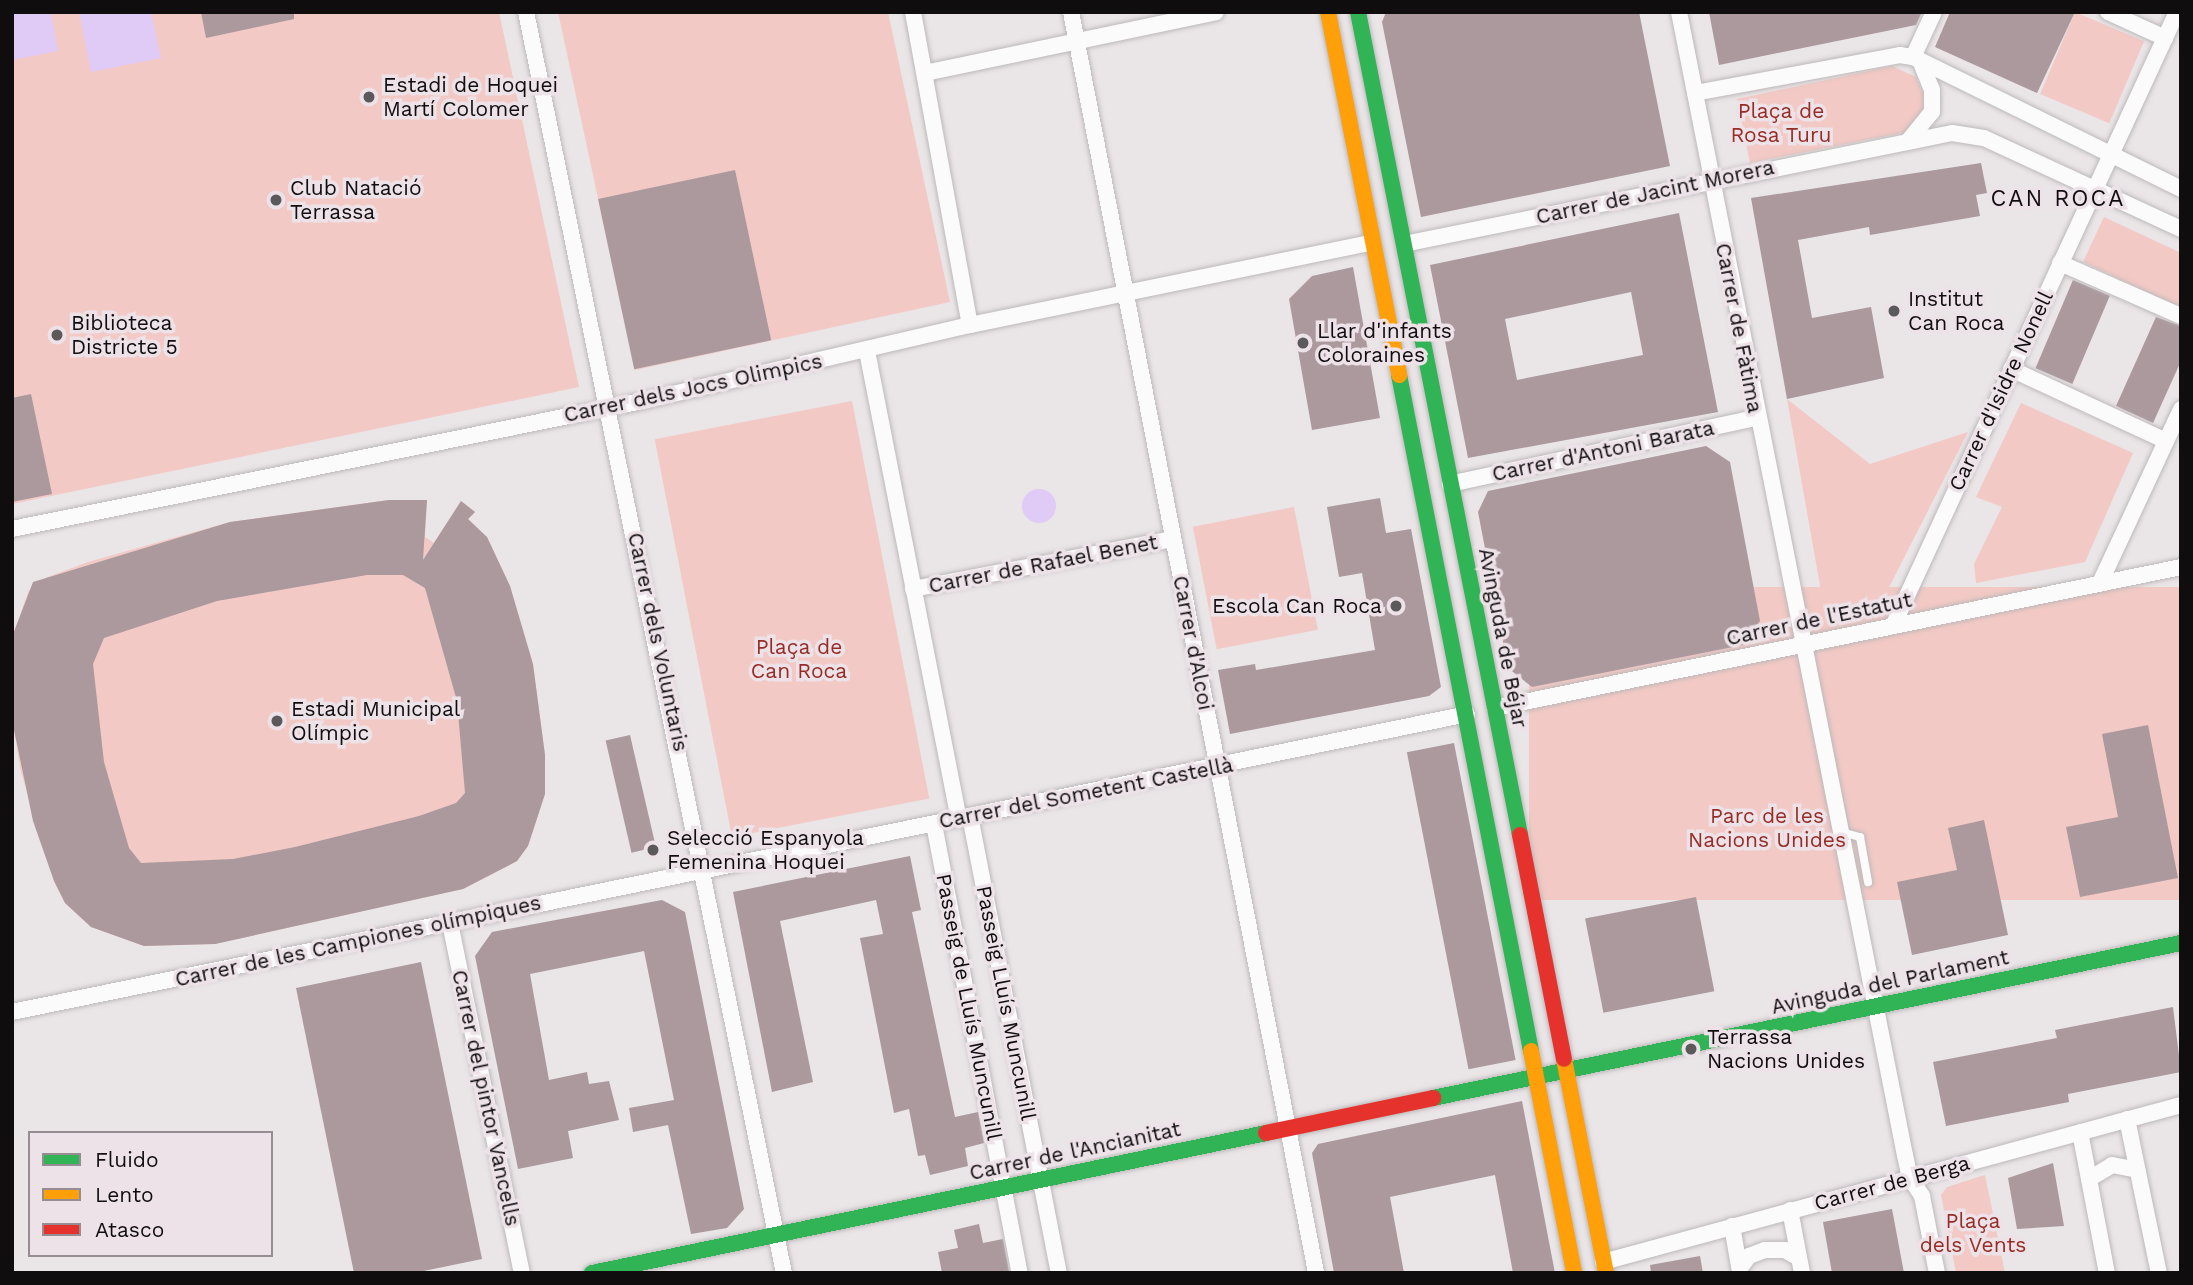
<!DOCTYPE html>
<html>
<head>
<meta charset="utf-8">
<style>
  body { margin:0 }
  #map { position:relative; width:2193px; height:1285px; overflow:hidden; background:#eae5e7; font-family:"Work Sans",sans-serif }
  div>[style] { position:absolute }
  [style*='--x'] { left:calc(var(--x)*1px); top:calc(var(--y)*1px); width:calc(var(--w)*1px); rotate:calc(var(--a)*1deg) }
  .green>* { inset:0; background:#f2c9c5; transform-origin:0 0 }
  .water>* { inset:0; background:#e0cbf7 }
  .round { border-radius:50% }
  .building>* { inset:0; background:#ab999e; transform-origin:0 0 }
  .roads { filter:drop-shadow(0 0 2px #bdb9ba) drop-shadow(0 0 2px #bdb9ba) }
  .lane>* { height:8px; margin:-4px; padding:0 4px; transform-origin:4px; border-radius:4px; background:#fcfbfb }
  .street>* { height:16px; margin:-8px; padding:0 8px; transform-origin:8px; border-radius:8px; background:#fcfbfb }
  .fast>* { height:16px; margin:-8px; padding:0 8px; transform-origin:8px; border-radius:8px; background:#30b455 }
  .slow>* { height:16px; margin:-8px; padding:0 8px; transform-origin:8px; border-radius:8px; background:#ff9f0a }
  .jam>* { height:16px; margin:-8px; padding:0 8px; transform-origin:8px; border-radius:8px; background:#e5322d }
  .dots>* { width:19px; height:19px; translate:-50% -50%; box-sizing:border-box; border:4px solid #ede2e7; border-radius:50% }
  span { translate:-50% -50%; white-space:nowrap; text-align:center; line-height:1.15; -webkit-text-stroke:7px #ede2e7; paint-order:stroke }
  .poi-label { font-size:21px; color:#100d0f }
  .left { translate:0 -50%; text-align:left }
  .right { translate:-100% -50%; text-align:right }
  .park-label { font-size:21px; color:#962c26 }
  .street-label { font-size:21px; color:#100d0f }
  .neighbourhood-label { font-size:23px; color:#100d0f; letter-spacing:2px }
  .frame { position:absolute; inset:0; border:14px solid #100d0f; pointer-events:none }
  .legend { position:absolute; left:28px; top:1131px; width:245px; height:126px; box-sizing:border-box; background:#ede2e7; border:2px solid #958d91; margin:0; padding:9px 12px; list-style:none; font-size:21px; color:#100d0f }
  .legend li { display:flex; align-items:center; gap:14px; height:35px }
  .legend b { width:35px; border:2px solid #958d91 }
</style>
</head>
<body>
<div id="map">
  <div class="green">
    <div style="clip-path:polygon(12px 12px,499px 12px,579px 387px,12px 504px)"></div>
    <div style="clip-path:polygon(558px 12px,888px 12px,950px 302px,635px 370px)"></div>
    <div style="left:2075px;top:12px;width:75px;height:89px;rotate:23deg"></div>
    <div style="clip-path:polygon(1892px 66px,1916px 77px,1924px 95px,1923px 114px,1907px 132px,1750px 163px,1737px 99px)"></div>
    <div style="clip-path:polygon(2104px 217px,2181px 253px,2181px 308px,2083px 262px)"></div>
    <div style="clip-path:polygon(1787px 399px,1870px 464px,1968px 432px,1880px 605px,1825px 614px)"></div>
    <div style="left:852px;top:401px;width:405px;height:201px;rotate:79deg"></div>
    <div style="clip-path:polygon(2021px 403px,2133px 453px,2085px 562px,1976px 583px,1974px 564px,2002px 507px,1976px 497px)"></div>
    <div style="clip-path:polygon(389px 500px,427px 500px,425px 537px,434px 543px,461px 501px,475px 512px,466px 522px,487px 537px,510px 586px,533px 665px,545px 755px,545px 794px,528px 846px,517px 861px,463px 889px,215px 944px,144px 946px,91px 927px,65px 903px,54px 881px,21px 772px,13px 725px,12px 637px,29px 590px,64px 617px,45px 578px,88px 562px,230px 522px)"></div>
    <div style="left:1294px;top:507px;width:125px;height:103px;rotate:79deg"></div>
    <div style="left:2181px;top:587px;width:313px;height:652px;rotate:90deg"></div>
    <div style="clip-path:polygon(1985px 1175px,2005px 1273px,1956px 1273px,1941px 1195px,1947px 1187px)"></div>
  </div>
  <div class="water">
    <div style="clip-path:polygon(12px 12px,51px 12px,58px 51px,12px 60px)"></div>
    <div style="clip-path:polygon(79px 12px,151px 12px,161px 58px,91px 72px)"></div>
    <div class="round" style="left:1022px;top:489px;width:34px;height:34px"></div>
  </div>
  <div class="building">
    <div style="clip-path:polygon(201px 12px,294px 12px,294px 19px,206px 38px)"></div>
    <div style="clip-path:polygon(1386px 12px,1639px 12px,1670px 166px,1421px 217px,1382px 22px)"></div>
    <div style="clip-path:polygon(1709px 12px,1922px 12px,1916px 25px,1719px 65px)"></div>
    <div style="clip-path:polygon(1950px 12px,2075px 12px,2037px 93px,1935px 47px)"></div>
    <div style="clip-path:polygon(1981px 163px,1987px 193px,1976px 195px,1980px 216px,1870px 235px,1869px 227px,1798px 240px,1812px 318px,1871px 307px,1884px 378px,1787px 399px,1751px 198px)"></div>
    <div style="left:735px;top:170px;width:174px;height:140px;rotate:78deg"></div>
    <div style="clip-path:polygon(evenodd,1679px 213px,1718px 412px,1468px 458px,1430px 265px,1679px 213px,1631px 292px,1643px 355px,1517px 380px,1505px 319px,1631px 292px)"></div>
    <div style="clip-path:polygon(1353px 267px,1380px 418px,1312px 430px,1289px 299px,1312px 276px)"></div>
    <div style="left:2073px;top:280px;width:40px;height:96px;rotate:23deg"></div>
    <div style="clip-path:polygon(2156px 317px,2181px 326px,2181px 361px,2153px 423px,2116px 406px)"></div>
    <div style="clip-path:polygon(31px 394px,52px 494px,12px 502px,12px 398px)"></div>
    <div style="clip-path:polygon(1706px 446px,1730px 462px,1760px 621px,1743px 645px,1532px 687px,1508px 668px,1478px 512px,1488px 491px)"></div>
    <div style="clip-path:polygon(1380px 498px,1386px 533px,1411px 529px,1441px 687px,1429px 696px,1230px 734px,1218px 670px,1255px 664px,1256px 670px,1375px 650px,1362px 573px,1339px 577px,1327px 507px)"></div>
    <div style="clip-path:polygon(evenodd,389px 500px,427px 500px,423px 560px,461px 501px,475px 512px,468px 519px,487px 537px,510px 586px,533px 664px,545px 755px,545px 794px,528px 846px,517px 861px,463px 889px,215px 944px,144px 946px,91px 927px,65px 903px,54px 881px,33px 821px,13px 725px,12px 637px,33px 582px,230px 522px,389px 500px,367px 575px,403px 575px,425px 588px,457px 701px,465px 793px,456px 803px,419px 816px,295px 847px,233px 859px,141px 863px,129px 848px,104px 762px,93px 664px,104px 638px,217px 601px,367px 575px)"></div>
    <div style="clip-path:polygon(2148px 725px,2178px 878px,2080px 897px,2066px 827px,2118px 817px,2102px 734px)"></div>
    <div style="left:630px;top:735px;width:115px;height:25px;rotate:77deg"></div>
    <div style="left:1454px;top:743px;width:323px;height:48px;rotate:79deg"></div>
    <div style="clip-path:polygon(1984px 820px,2008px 935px,1912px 955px,1897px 882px,1957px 870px,1948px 828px)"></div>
    <div style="clip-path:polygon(910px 856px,921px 910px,912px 912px,955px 1117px,978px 1112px,984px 1143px,965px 1148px,968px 1166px,930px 1175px,925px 1155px,918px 1156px,909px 1109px,894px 1113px,860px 938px,883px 934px,876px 900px,780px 921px,813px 1082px,772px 1092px,733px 892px)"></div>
    <div style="left:1696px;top:897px;width:96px;height:113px;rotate:79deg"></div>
    <div style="clip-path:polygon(662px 900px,685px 912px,744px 1209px,727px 1228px,691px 1234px,668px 1125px,633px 1132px,629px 1108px,674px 1100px,644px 951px,530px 974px,549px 1080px,587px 1072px,589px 1084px,609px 1081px,619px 1120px,568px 1131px,573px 1158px,518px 1169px,475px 956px,492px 932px)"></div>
    <div style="clip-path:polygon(421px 962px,482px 1259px,414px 1273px,354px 1273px,296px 988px)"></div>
    <div style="clip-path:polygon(2173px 1007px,2181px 1072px,2068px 1094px,2069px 1102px,1946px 1126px,1933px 1062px,2057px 1038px,2055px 1030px)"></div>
    <div style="clip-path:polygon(1522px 1101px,1555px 1273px,1513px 1273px,1495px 1175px,1390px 1197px,1404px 1273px,1334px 1273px,1312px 1153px,1318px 1144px)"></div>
    <div style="clip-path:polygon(2053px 1163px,2064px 1226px,2017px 1229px,2008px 1178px)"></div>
    <div style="clip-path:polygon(1892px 1209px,1904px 1273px,1832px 1273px,1823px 1222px)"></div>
    <div style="clip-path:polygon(979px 1224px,983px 1243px,1003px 1239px,1009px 1271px,942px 1273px,938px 1252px,958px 1248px,954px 1230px)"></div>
    <div style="clip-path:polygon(1700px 1256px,1703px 1273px,1651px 1273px,1650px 1265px)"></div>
  </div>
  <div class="roads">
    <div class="lane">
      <div style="--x:1842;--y:832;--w:19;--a:16"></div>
      <div style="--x:1860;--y:837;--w:46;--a:79.9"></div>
    </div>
    <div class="street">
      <div style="--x:526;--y:12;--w:1287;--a:78.44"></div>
      <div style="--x:913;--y:12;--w:318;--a:79.7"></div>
      <div style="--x:1071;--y:12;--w:1285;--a:79"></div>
      <div style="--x:1679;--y:12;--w:1165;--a:78.82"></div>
      <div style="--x:1905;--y:1155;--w:24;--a:78"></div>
      <div style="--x:1910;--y:1178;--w:22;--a:56"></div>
      <div style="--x:1922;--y:1196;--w:78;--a:79"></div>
      <div style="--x:2108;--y:12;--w:63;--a:24.5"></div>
      <div style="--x:1913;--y:57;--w:299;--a:26.2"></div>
      <div style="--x:1913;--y:57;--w:50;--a:-65"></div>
      <div style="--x:925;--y:73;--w:297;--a:-11.8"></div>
      <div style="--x:1695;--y:93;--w:208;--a:-10.5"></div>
      <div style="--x:1900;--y:55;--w:13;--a:9"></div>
      <div style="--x:1909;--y:140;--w:36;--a:-51"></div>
      <div style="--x:1932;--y:112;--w:22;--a:-90"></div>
      <div style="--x:1932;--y:90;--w:27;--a:-112"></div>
      <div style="--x:1404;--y:244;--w:559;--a:-11.45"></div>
      <div style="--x:1952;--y:133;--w:32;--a:9"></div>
      <div style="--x:1984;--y:138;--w:217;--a:24.8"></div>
      <div style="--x:2060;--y:263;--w:132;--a:23.7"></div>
      <div style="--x:867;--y:351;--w:476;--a:78.9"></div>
      <div style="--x:2011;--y:369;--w:171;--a:24.9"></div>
      <div style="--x:1450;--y:484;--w:313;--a:-12.2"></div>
      <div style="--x:12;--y:529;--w:648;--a:-11.48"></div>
      <div style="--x:647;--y:400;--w:332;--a:-13.1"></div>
      <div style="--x:970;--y:325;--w:411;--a:-11.6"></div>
      <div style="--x:2100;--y:583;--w:192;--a:-65"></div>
      <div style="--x:913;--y:589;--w:265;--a:-10.9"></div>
      <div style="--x:1893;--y:626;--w:676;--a:-65.18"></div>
      <div style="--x:1495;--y:708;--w:700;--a:-11.61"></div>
      <div style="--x:970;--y:816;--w:466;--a:79"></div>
      <div style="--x:934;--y:824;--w:457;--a:79.2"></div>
      <div style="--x:450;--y:923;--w:357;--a:78.4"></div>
      <div style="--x:12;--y:1012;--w:1485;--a:-11.57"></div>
      <div style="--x:2127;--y:1119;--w:157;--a:78.3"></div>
      <div style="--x:2080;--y:1132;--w:144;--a:79.2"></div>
      <div style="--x:2089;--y:1179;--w:27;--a:-31"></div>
      <div style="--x:2112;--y:1165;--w:26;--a:11"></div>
      <div style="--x:1790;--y:1210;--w:64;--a:79.2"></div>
      <div style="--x:1732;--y:1226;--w:47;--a:80.1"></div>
      <div style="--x:1603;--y:1262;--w:599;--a:-15.2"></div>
      <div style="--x:1740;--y:1268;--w:15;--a:-53"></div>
      <div style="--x:1749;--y:1256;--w:17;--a:-21"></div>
      <div style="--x:1765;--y:1250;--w:20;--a:0"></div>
      <div style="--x:1785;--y:1250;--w:16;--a:30"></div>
    </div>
    <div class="fast">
      <div style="--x:1358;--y:12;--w:839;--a:78.86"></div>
      <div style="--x:1399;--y:375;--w:689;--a:78.95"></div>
      <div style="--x:1433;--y:1098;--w:764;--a:-11.71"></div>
      <div style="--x:592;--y:1273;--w:688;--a:-11.73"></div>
    </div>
    <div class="slow">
      <div style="--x:1328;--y:12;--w:370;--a:78.9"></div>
      <div style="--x:1531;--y:1051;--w:226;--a:79"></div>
      <div style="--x:1564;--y:1059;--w:218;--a:78.9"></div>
    </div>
    <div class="jam">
      <div style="--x:1520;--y:835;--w:228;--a:78.9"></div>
      <div style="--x:1266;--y:1133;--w:171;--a:-11.8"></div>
    </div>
  </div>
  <div class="dots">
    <div style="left:369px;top:97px;background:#5c595b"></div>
    <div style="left:276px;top:200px;background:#5c595b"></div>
    <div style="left:1894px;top:311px;background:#5c595b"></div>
    <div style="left:57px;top:335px;background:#5c595b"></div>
    <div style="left:1303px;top:343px;background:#5c595b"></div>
    <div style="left:1396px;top:606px;background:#5c595b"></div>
    <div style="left:277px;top:721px;background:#5c595b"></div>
    <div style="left:653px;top:850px;background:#5c595b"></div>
    <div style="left:1691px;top:1049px;background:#5c595b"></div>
  </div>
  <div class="poi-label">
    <span class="left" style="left:383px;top:97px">Estadi de Hoquei<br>Martí Colomer</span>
    <span class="left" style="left:290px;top:200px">Club Natació<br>Terrassa</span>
    <span class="left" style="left:1908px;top:311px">Institut<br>Can Roca</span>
    <span class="left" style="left:71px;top:335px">Biblioteca<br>Districte 5</span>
    <span class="left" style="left:1317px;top:343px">Llar d'infants<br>Coloraines</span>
    <span class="right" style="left:1382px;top:606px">Escola Can Roca</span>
    <span class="left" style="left:291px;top:721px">Estadi Municipal<br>Olímpic</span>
    <span class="left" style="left:667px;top:850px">Selecció Espanyola<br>Femenina Hoquei</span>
    <span class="left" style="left:1707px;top:1049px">Terrassa<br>Nacions Unides</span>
  </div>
  <div class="park-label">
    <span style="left:1781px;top:123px">Plaça de<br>Rosa Turu</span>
    <span style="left:799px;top:659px">Plaça de<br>Can Roca</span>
    <span style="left:1767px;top:828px">Parc de les<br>Nacions Unides</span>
    <span style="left:1973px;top:1233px">Plaça<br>dels Vents</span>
  </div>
  <div class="street-label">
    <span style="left:1655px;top:192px;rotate:-12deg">Carrer de Jacint Morera</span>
    <span style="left:1739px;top:328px;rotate:79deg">Carrer de Fàtima</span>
    <span style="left:693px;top:388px;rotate:-12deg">Carrer dels Jocs Olimpics</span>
    <span style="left:2001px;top:391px;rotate:-65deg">Carrer d'Isidre Nonell</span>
    <span style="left:1603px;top:451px;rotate:-12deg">Carrer d'Antoni Barata</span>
    <span style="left:1043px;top:564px;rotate:-11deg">Carrer de Rafael Benet</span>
    <span style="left:1819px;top:619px;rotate:-12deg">Carrer de l'Estatut</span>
    <span style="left:1503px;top:638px;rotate:79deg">Avinguda de Béjar</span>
    <span style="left:658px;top:642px;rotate:78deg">Carrer dels Voluntaris</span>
    <span style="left:1193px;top:643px;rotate:79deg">Carrer d'Alcoi</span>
    <span style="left:1086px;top:793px;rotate:-11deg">Carrer del Sometent Castellà</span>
    <span style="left:358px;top:941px;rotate:-12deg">Carrer de les Campiones olímpiques</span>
    <span style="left:1890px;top:982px;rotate:-12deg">Avinguda del Parlament</span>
    <span style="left:1006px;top:1003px;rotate:79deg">Passeig Lluís Muncunill</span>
    <span style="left:969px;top:1007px;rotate:79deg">Passeig de Lluís Muncunill</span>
    <span style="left:486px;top:1098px;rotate:78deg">Carrer del pintor Vancells</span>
    <span style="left:1075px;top:1151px;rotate:-12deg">Carrer de l'Ancianitat</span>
    <span style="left:1892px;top:1183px;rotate:-15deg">Carrer de Berga</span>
  </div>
  <div class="neighbourhood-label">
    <span style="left:2058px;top:199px">CAN ROCA</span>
  </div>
  <div class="frame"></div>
  <ul class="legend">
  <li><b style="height:9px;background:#30b455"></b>Fluido</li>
  <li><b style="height:9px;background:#ff9f0a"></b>Lento</li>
  <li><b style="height:9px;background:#e5322d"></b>Atasco</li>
  </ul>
</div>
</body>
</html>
